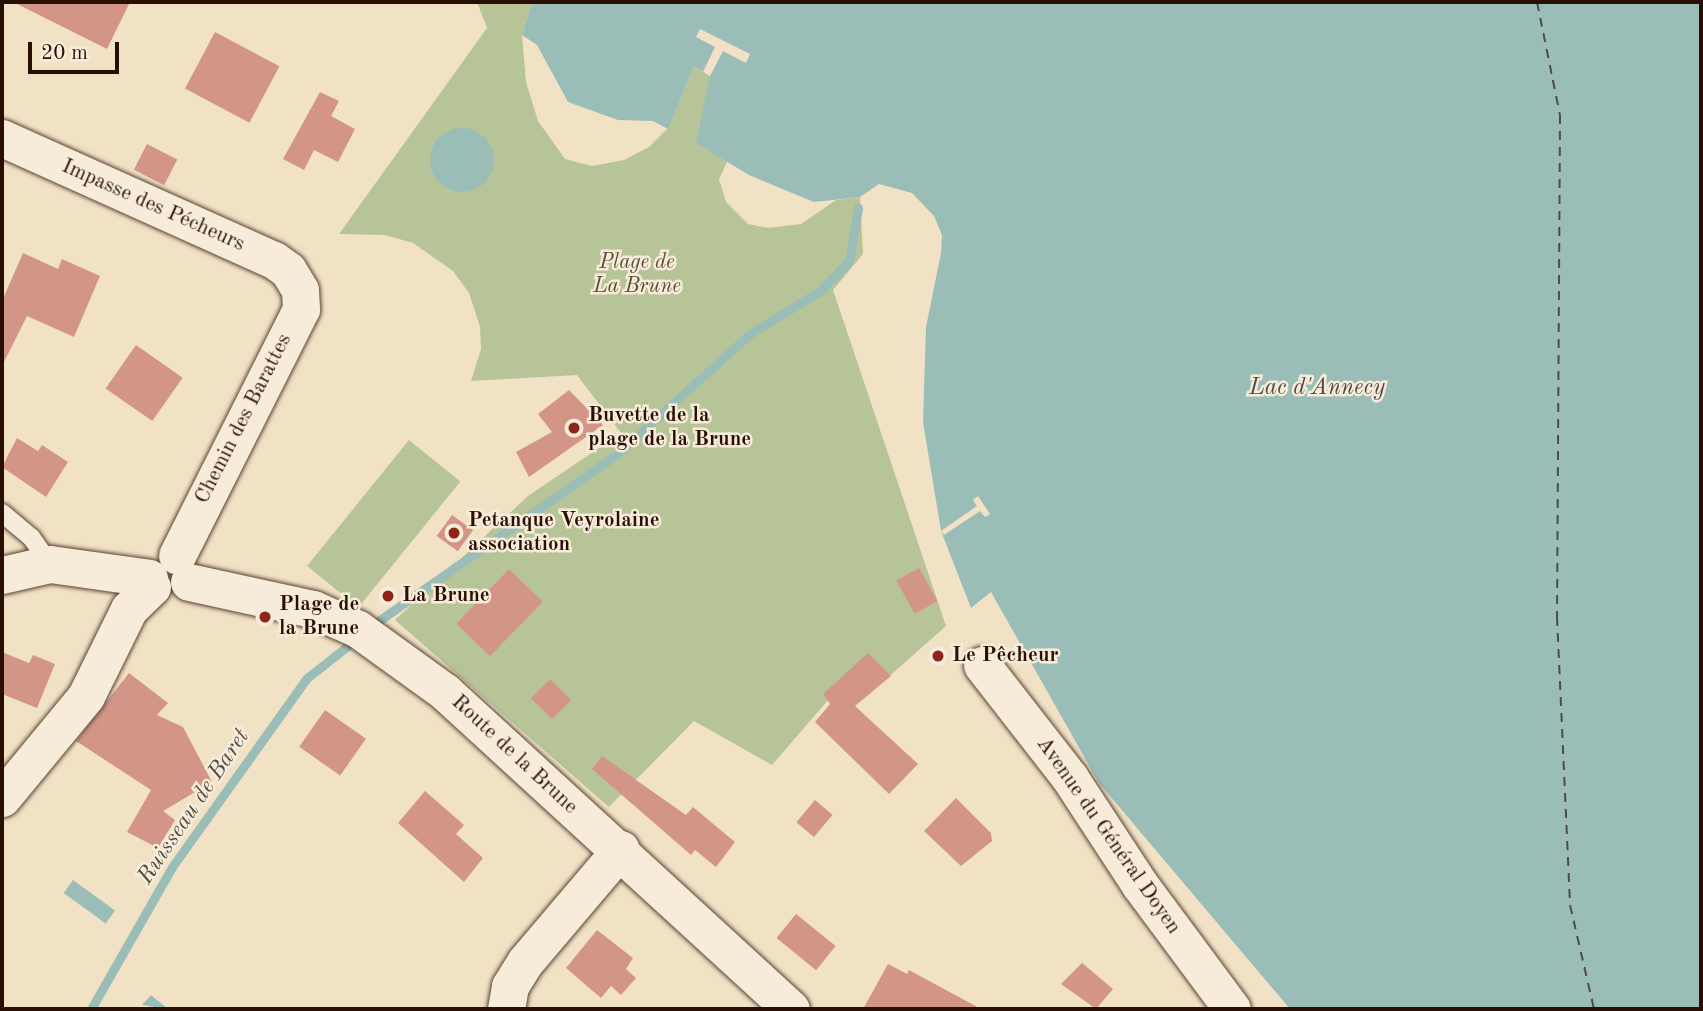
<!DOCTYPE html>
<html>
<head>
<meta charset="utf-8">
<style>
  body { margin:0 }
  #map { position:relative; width:1703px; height:1011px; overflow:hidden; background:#f2e2c5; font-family:"Old Standard TT",serif }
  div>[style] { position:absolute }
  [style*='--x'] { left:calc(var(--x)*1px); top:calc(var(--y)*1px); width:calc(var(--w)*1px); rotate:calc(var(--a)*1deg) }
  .green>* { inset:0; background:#b6c498; transform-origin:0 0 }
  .water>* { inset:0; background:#9bbdb8; transform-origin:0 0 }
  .round { border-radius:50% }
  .pier>* { inset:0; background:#f2e2c5 }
  .stream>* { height:9px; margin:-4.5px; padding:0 4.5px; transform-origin:4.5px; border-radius:4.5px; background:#9bbdb8 }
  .ferry>* { height:2px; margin-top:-1px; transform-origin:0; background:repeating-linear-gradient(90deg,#514b43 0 9px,transparent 0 16px) }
  .building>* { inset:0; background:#d49589; transform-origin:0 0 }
  .roads { filter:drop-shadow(0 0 2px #5b4334) drop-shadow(0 0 2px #5b4334) }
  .lane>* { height:18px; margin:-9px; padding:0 9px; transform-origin:9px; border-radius:9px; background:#f7ecd9 }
  .street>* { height:37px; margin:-18.5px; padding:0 18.5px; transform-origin:18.5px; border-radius:18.5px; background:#f7ecd9 }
  .dots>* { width:19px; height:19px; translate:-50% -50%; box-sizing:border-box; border:4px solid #f7ecd9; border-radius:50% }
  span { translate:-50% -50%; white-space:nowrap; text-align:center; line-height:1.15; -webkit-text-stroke:5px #f7ecd9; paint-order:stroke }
  .street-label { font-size:21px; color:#290e04 }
  .park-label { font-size:21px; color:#5a4e38; font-style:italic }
  .poi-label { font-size:21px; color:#290e04; font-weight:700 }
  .left { translate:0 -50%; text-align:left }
  .water-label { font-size:23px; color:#514b43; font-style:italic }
  .frame { position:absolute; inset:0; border:4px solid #290e04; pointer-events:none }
  .scale { position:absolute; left:28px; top:42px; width:91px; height:32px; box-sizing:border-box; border:4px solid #290e04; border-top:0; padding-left:9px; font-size:21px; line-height:24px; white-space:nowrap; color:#290e04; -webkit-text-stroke:5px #f7ecd9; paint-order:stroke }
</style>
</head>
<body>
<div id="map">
  <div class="green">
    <div style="clip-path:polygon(477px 2px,532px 2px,522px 35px,526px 82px,538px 121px,565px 159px,592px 166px,624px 160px,649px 147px,668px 128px,694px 66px,710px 76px,704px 148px,728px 160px,719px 179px,726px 202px,748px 224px,768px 228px,801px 224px,836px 200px,860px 197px,863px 254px,833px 290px,946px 626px,868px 695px,841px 685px,772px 765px,694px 721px,609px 807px,395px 620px,528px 496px,621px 433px,577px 375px,471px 381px,481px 349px,480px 327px,469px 293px,453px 271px,413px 243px,385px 235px,339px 234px,487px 28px)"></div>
    <div style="left:409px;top:440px;width:66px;height:162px;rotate:39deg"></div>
  </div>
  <div class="water">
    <div style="clip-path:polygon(532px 2px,1701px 2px,1701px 1009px,1290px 1009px,1099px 783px,991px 592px,971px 608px,941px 531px,923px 422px,926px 327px,941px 253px,942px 235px,934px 216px,912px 193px,879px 184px,860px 197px,814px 202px,749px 175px,696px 143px,710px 76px,694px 66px,668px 129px,653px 121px,618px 120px,568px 102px,537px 45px,522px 35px)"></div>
    <div class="round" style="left:430px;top:128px;width:64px;height:64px"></div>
    <div style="left:73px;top:880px;width:52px;height:16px;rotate:36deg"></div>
    <div style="clip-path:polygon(151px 995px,168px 1009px,142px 1005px)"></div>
  </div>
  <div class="pier">
    <div style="clip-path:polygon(700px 29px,750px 54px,746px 63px,723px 51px,710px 76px,703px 72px,715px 47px,696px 37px)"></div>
    <div style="clip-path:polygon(978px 496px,990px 514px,985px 517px,980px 511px,944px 535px,941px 531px,977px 506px,973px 500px)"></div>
  </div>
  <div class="stream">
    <div style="--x:377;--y:622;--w:294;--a:-35"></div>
    <div style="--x:618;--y:453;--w:179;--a:-42.1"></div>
    <div style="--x:751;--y:333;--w:81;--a:-31.3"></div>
    <div style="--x:820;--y:291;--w:42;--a:-46"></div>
    <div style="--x:849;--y:261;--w:54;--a:-80.4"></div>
    <div style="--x:91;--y:1009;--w:163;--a:-60.3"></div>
    <div style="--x:172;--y:867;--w:232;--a:-54.5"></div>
    <div style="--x:307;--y:678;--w:55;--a:-38.3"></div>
  </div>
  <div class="ferry">
    <div style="--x:1537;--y:2;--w:115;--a:78.5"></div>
    <div style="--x:1560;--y:115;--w:502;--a:90.34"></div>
    <div style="--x:1557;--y:617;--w:288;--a:87.4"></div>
    <div style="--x:1570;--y:905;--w:107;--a:77"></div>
  </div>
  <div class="building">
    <div style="clip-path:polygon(13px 2px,130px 2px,107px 49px)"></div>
    <div style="left:215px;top:32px;width:73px;height:64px;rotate:28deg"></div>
    <div style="clip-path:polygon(320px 92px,339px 101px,331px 116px,355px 129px,338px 162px,314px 150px,304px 170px,283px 159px)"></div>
    <div style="left:147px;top:144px;width:34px;height:29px;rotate:27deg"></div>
    <div style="clip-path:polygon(23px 253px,58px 269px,62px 259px,100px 276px,74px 337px,27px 316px,2px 366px,2px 301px)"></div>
    <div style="left:136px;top:345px;width:57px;height:53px;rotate:35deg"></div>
    <div style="clip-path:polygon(569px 390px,603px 425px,529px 477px,516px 452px,552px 432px,538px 414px)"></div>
    <div style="clip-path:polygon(17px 438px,38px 451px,42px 445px,68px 462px,46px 497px,2px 467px)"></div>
    <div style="left:452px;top:515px;width:26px;height:26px;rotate:36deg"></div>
    <div style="left:919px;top:568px;width:38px;height:26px;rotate:61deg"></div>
    <div style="left:509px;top:569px;width:47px;height:76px;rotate:44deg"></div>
    <div style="clip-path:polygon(2px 652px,29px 663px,33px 655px,55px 664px,37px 708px,2px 694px)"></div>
    <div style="clip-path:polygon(868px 653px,891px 676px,855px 706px,918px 764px,889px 794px,815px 722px,830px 704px,823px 694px)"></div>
    <div style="clip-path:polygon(129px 673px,168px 703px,157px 715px,183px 727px,212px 782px,163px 811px,175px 820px,158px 848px,127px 832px,151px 790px,76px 741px)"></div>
    <div style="left:550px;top:679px;width:30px;height:27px;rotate:45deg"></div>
    <div style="left:325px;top:710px;width:50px;height:45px;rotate:35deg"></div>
    <div style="clip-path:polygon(602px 756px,686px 815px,693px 807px,735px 842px,716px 867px,695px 850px,691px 855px,592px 769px)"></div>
    <div style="clip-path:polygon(425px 791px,464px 825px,456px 834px,483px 858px,464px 882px,398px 823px)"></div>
    <div style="clip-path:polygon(956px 798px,991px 833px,992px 841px,961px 866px,924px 831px)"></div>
    <div style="left:815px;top:800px;width:23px;height:29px;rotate:40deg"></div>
    <div style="left:796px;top:914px;width:51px;height:31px;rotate:39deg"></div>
    <div style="clip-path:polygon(597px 930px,633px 958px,626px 969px,636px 978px,621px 995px,611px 986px,601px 998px,566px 968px)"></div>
    <div style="clip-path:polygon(1082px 963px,1113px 989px,1096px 1009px,1061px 984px)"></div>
    <div style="clip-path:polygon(888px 964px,907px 974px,909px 970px,981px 1009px,863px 1009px)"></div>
  </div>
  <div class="roads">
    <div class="lane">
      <div style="--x:2;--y:513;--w:38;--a:40"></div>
      <div style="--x:31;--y:537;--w:33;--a:55"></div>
    </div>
    <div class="street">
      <div style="--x:2;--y:138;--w:298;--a:24.2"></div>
      <div style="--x:274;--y:260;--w:17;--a:36"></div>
      <div style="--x:288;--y:270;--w:23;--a:59"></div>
      <div style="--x:300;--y:290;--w:19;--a:87"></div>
      <div style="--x:301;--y:309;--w:276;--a:116.7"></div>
      <div style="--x:2;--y:575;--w:49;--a:-12.9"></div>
      <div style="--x:50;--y:564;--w:100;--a:8"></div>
      <div style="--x:189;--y:582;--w:127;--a:12.3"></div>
      <div style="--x:313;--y:609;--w:49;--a:24"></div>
      <div style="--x:358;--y:629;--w:107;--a:35.9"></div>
      <div style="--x:445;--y:692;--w:469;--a:42.5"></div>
      <div style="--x:982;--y:665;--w:143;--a:52.1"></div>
      <div style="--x:1070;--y:778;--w:128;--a:56.8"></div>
      <div style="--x:1140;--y:885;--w:154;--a:53.4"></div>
      <div style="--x:2;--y:798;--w:132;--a:-50.5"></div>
      <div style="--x:86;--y:696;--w:97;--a:-63.7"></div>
      <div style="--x:129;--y:609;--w:32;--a:-44"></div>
      <div style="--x:506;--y:1009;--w:23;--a:-80"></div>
      <div style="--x:510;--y:986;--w:28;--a:-58"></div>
      <div style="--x:525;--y:962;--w:148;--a:-49.7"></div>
    </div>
  </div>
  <div class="dots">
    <div style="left:574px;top:428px;background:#8f2418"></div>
    <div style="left:454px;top:533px;background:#8f2418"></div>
    <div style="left:388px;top:596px;background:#8f2418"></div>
    <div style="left:265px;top:617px;background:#8f2418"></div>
    <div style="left:938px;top:656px;background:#8f2418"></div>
  </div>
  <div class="street-label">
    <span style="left:153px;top:206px;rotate:24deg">Impasse des Pécheurs</span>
    <span style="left:244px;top:419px;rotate:-63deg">Chemin des Barattes</span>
    <span style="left:514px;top:755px;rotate:43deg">Route de la Brune</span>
    <span style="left:1108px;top:836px;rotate:55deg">Avenue du Général Doyen</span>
  </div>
  <div class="park-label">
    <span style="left:637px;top:275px">Plage de<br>La Brune</span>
  </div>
  <div class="poi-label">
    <span class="left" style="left:588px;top:428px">Buvette de la<br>plage de la Brune</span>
    <span class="left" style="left:468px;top:533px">Petanque Veyrolaine<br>association</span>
    <span class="left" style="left:402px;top:596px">La Brune</span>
    <span class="left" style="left:279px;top:617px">Plage de<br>la Brune</span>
    <span class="left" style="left:952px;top:656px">Le Pêcheur</span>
  </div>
  <div class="water-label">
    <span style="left:1317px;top:388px">Lac d'Annecy</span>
    <span style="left:194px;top:807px;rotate:-56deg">Ruisseau de Baret</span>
  </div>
  <div class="frame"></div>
  <div class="scale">20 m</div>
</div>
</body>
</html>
